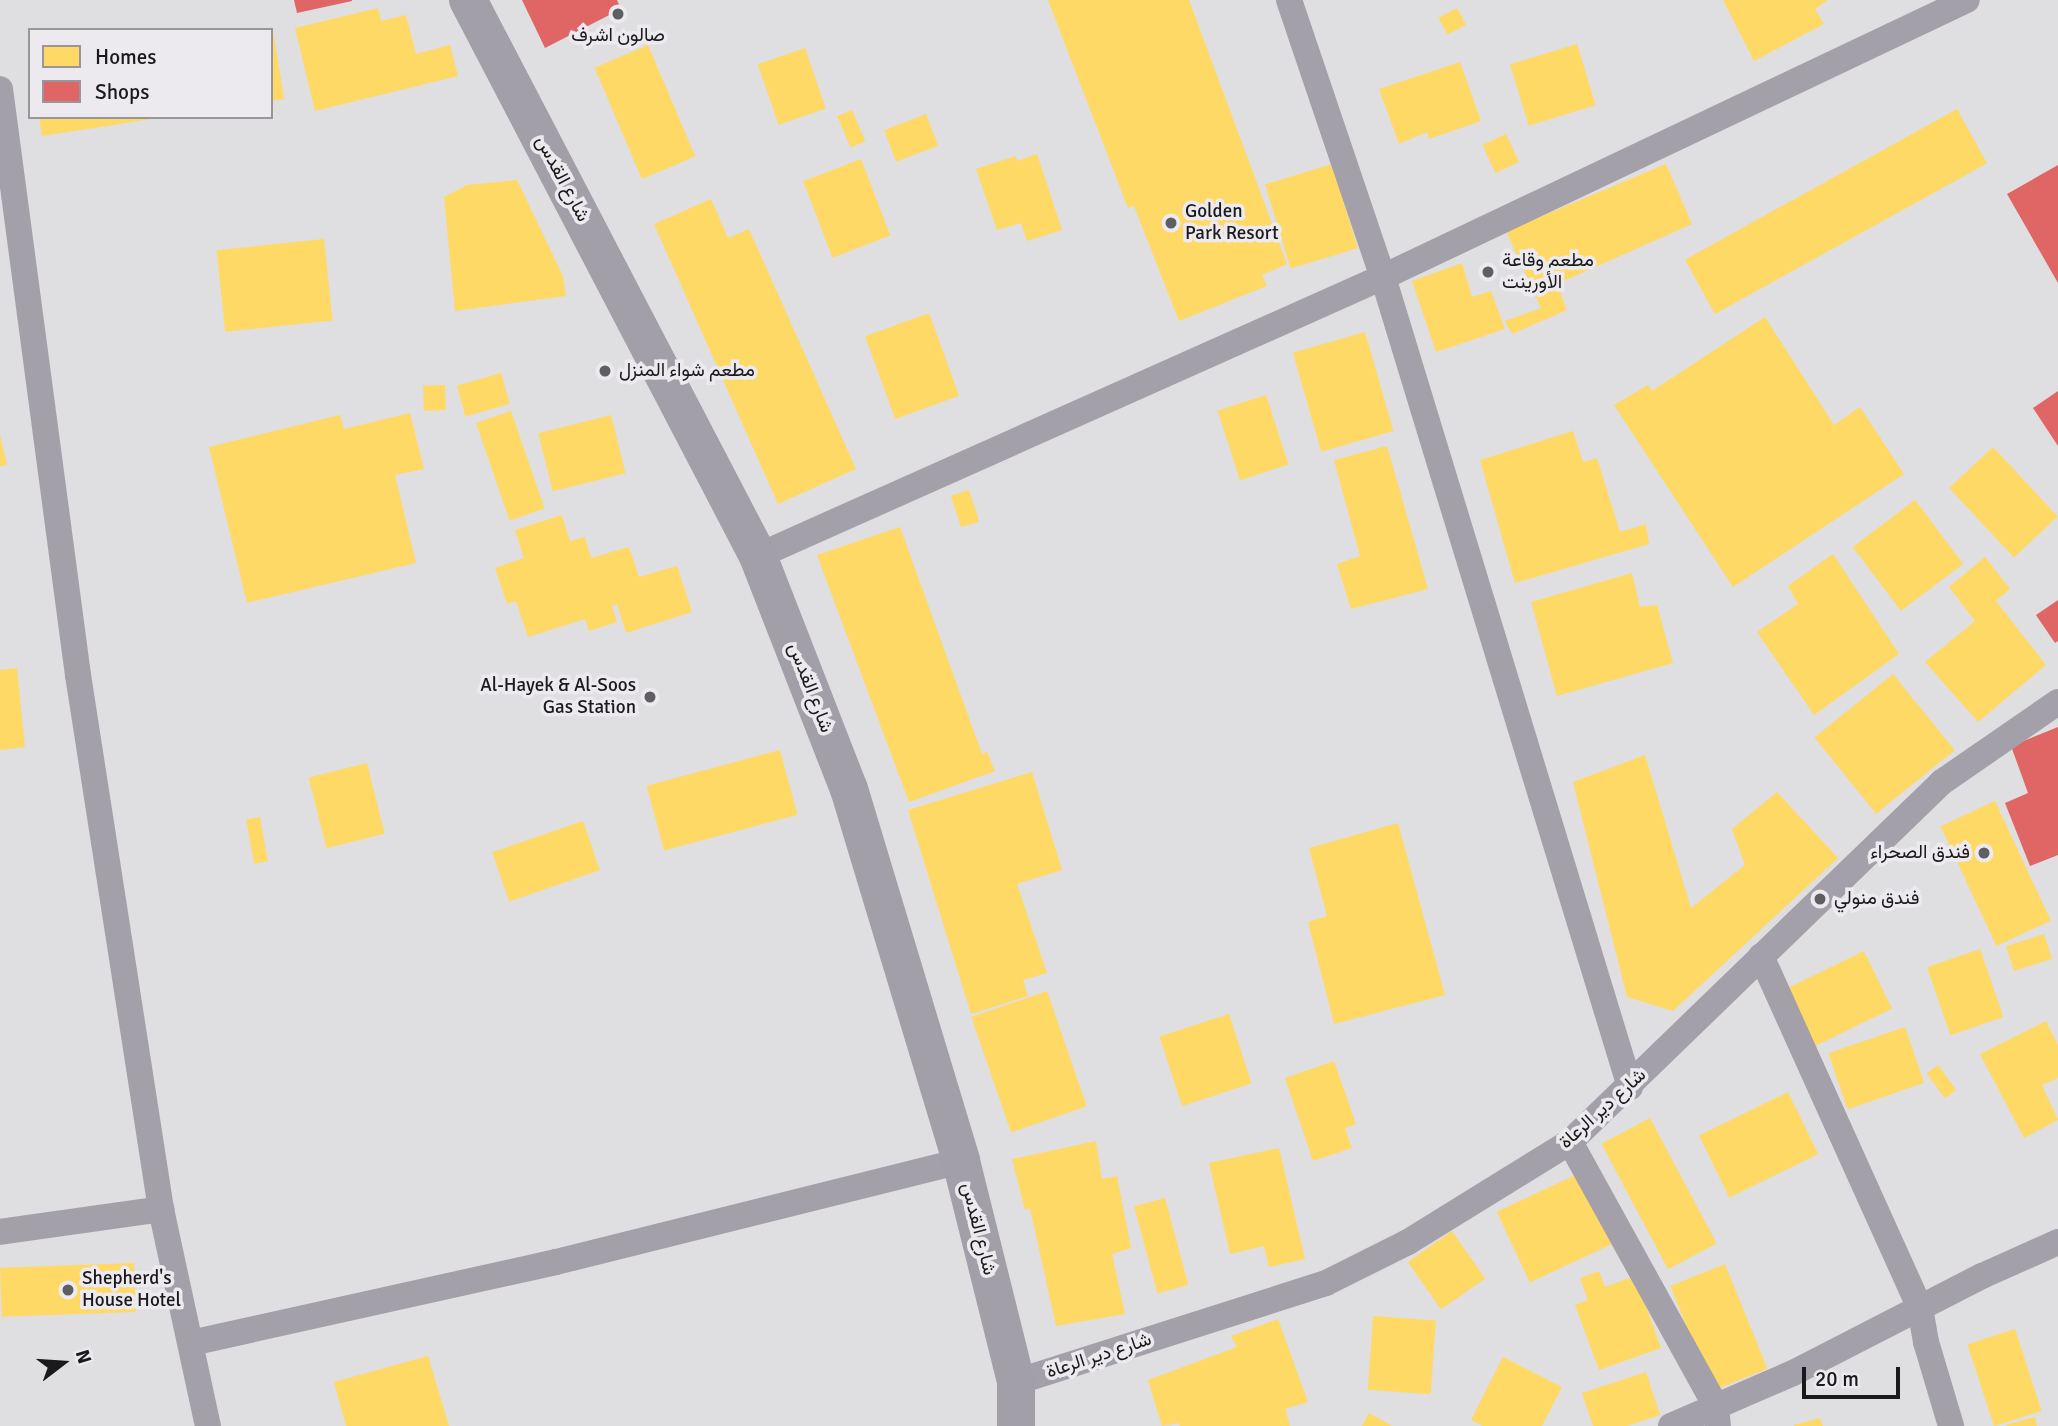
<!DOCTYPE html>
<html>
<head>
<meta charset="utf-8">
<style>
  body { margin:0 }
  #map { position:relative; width:2058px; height:1426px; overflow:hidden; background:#dfdee1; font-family:Signika,Vazirmatn,sans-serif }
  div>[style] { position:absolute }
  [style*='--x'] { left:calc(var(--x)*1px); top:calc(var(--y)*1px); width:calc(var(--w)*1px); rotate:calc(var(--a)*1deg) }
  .homes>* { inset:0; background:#ffd966; transform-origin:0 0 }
  .shops>* { inset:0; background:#e06666 }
  .street>* { height:26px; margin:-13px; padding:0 13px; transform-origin:13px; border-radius:13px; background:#a4a0aa }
  .secondary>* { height:38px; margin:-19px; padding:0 19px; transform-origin:19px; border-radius:19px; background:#a39fa9 }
  .dots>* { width:19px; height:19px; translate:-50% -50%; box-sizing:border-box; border:4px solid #eceaef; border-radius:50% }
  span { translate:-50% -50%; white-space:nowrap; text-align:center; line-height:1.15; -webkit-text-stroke:7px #eceaef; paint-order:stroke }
  .poi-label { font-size:19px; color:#1a191b }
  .left { translate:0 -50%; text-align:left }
  .right { translate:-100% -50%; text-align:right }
  .street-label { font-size:19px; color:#1a191b }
  .legend { position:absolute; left:28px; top:28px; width:245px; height:91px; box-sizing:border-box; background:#eceaef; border:2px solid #98969a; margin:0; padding:9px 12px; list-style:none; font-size:21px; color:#1a191b }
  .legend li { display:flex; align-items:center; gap:14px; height:35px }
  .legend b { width:35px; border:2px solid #98969a }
  .north { position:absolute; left:28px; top:1328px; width:70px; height:70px; -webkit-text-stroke:5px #eceaef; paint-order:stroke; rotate:73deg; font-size:19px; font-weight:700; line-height:28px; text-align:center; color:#1a191b }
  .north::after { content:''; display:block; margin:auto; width:24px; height:32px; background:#1a191b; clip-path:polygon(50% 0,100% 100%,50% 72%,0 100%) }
  .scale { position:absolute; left:1802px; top:1367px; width:98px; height:32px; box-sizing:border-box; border:4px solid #1a191b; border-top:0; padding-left:9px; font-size:21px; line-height:24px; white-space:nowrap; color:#1a191b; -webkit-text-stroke:5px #eceaef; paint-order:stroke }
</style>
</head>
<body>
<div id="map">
  <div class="homes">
    <div style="clip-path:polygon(1048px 0,1189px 0,1287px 264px,1262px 275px,1267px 286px,1179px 321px,1134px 206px,1128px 208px)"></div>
    <div style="clip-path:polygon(1723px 0,1828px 0,1815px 9px,1824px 24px,1754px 61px)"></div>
    <div style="clip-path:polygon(378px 8px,381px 21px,406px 15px,416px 54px,450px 45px,458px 76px,315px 111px,295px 28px)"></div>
    <div style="left:1457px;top:8px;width:19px;height:21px;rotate:62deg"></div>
    <div style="clip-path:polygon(273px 30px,284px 99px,271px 101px,271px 31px)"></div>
    <div style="left:1577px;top:44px;width:64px;height:70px;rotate:73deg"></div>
    <div style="left:648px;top:45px;width:121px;height:58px;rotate:67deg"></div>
    <div style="left:805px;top:48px;width:64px;height:50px;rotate:71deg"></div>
    <div style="clip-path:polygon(1460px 62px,1481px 121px,1429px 139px,1427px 132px,1399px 144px,1379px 89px)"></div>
    <div style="left:1957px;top:109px;width:62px;height:311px;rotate:61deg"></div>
    <div style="left:852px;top:110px;width:34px;height:16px;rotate:67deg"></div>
    <div style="left:926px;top:114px;width:34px;height:45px;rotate:69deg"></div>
    <div style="clip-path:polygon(39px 117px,152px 117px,152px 119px,42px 136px)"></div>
    <div style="left:1506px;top:134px;width:31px;height:26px;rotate:65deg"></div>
    <div style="clip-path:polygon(1037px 154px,1062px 230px,1027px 241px,1021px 223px,997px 230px,976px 169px,1016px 156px,1017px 161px)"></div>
    <div style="left:861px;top:159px;width:82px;height:62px;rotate:69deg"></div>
    <div style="left:1332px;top:164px;width:88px;height:70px;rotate:73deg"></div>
    <div style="clip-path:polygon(1666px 164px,1692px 224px,1557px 284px,1567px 310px,1512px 334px,1505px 321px,1541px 308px,1506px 231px)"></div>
    <div style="clip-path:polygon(517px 180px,563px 276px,566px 296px,455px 311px,444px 197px,467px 185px)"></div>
    <div style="clip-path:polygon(711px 199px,728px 238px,749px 229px,856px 469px,778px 504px,654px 224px)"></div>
    <div style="left:324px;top:239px;width:82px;height:108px;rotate:84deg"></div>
    <div style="clip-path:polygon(1462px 263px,1472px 297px,1491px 291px,1505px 329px,1436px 352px,1412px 281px)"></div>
    <div style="left:929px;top:313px;width:88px;height:68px;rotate:70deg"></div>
    <div style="clip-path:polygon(1765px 317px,1834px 425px,1860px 407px,1904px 474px,1733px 587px,1614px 405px,1648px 385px,1652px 391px)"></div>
    <div style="left:1365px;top:332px;width:103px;height:75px;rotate:74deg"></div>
    <div style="left:501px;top:373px;width:32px;height:46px;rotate:74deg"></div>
    <div style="left:445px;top:385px;width:25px;height:22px;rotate:88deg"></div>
    <div style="left:1266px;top:395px;width:73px;height:51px;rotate:72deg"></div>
    <div style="left:511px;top:411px;width:103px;height:37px;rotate:71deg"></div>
    <div style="clip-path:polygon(410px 413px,424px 469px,395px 475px,416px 563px,247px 603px,209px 447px,340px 415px,344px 429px)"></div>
    <div style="left:611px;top:415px;width:60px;height:75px;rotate:76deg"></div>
    <div style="clip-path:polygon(1573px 431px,1583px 462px,1597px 458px,1620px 532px,1646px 524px,1649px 544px,1515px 583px,1480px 460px)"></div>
    <div style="clip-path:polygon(0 435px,7px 465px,0 466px)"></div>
    <div style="clip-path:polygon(1387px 446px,1428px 589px,1351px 609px,1337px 564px,1360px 556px,1334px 460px)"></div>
    <div style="left:1993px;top:447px;width:95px;height:60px;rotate:47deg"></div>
    <div style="left:969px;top:490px;width:33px;height:19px;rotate:72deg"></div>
    <div style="left:1915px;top:500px;width:80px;height:78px;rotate:53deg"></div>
    <div style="clip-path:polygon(562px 515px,570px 541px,585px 537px,591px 558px,629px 547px,639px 577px,677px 566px,692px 612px,626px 633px,617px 604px,612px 606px,617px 622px,589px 631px,585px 619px,528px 637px,516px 601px,507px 604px,495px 568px,524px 558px,515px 530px)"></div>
    <div style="clip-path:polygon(900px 527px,982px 754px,987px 752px,995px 771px,909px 802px,817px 555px)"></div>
    <div style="clip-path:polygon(1833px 554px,1899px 654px,1814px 715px,1757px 632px,1798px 604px,1788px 586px)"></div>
    <div style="clip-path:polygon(1985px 557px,2010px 589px,1996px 601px,2046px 665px,1978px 722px,1925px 662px,1975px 621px,1949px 587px)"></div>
    <div style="clip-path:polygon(1632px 573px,1640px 607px,1657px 605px,1673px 663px,1557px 696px,1531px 602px)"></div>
    <div style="clip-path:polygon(17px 668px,25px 747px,0 750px,0 670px)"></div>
    <div style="left:1893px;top:674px;width:98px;height:101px;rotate:51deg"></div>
    <div style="left:780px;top:750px;width:67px;height:138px;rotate:75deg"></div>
    <div style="clip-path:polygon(1645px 755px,1691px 908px,1745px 865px,1732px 829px,1777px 792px,1838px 858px,1673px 1011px,1627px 997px,1573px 782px)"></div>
    <div style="left:367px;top:763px;width:73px;height:60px;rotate:76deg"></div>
    <div style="clip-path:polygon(1032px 772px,1062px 870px,1017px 884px,1047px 973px,1023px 980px,1028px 996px,971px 1014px,908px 810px)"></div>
    <div style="left:1995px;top:801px;width:132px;height:60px;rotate:65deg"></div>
    <div style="left:260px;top:817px;width:45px;height:14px;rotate:80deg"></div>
    <div style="left:583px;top:821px;width:52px;height:96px;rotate:71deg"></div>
    <div style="clip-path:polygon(1398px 823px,1445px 995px,1334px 1024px,1308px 922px,1327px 916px,1309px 848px)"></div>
    <div style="left:2044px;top:934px;width:26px;height:40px;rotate:72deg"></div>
    <div style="left:1980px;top:949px;width:72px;height:56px;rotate:71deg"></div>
    <div style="left:1864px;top:951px;width:64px;height:88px;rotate:64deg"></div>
    <div style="left:1047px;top:991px;width:122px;height:80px;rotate:71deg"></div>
    <div style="left:1229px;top:1014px;width:73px;height:73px;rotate:72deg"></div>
    <div style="clip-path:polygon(2046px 1021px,2058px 1045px,2058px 1078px,2042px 1085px,2058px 1120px,2024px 1138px,1980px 1054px)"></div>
    <div style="left:1905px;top:1027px;width:59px;height:81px;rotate:71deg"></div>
    <div style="clip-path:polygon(1334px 1061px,1356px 1124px,1345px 1128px,1352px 1148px,1313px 1161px,1285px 1078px)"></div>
    <div style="left:1938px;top:1065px;width:31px;height:14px;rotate:54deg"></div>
    <div style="left:1788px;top:1092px;width:69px;height:99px;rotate:64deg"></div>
    <div style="left:1650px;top:1118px;width:142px;height:55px;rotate:62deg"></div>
    <div style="clip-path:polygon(1096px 1141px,1102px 1179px,1117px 1176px,1131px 1248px,1112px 1254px,1125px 1314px,1056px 1326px,1030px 1208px,1025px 1210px,1012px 1159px)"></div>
    <div style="clip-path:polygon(1279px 1148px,1305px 1259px,1269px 1267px,1264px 1246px,1230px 1254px,1209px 1163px)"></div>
    <div style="left:1582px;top:1172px;width:78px;height:94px;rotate:65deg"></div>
    <div style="left:1165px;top:1198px;width:90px;height:32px;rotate:75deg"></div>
    <div style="left:1452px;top:1231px;width:58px;height:54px;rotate:55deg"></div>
    <div style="left:134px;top:1263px;width:49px;height:134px;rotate:88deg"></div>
    <div style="left:1725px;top:1264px;width:113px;height:59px;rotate:68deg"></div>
    <div style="clip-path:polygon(1599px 1271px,1605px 1287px,1635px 1276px,1661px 1348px,1599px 1370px,1575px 1305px,1588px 1300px,1580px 1278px)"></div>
    <div style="left:1373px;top:1316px;width:63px;height:74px;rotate:4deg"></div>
    <div style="clip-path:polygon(1278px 1319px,1308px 1402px,1285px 1409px,1290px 1426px,1180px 1426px,1179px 1423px,1162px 1426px,1148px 1380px,1237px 1347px,1231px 1336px)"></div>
    <div style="left:2015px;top:1329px;width:86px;height:50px;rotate:72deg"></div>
    <div style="clip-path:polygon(428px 1356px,449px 1426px,346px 1426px,334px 1382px)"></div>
    <div style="clip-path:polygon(1503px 1357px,1562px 1387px,1542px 1426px,1483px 1426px,1471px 1420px)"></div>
    <div style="clip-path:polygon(1646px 1372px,1660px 1415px,1627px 1426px,1593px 1426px,1582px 1393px)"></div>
    <div style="clip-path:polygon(1369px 1413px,1392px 1426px,1362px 1426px)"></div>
    <div style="clip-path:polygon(2035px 1417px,2037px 1426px,2007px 1426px,2006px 1425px)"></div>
    <div style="clip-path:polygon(1820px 1418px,1823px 1426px,1794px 1426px,1794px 1425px)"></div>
  </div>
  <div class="shops">
    <div style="clip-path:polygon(294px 0,352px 0,352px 1px,297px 13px)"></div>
    <div style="clip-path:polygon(522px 0,617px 0,621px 9px,545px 48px)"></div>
    <div style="clip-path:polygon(2058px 165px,2058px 283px,2007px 194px)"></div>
    <div style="clip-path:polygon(2058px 391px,2058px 446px,2033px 408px)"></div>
    <div style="clip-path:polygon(2058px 600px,2058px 641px,2055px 643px,2036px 615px)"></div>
    <div style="clip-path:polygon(2058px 727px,2058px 855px,2030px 866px,2005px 803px,2028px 793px,2011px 746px)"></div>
  </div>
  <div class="street">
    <div style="--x:1289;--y:0;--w:293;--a:71.3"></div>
    <div style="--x:1383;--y:277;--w:847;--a:73.04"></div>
    <div style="--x:0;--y:89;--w:591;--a:82.42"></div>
    <div style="--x:78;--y:675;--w:540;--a:81.17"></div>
    <div style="--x:161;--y:1209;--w:222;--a:77.8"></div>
    <div style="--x:758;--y:556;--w:684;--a:-24.06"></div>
    <div style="--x:1383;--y:277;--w:646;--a:-25.38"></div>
    <div style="--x:1761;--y:956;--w:386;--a:65.7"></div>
    <div style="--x:1920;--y:1308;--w:35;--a:80"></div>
    <div style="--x:1926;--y:1342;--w:88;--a:73.4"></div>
    <div style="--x:1570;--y:1142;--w:303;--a:61.1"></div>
    <div style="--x:1716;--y:1407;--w:18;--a:84"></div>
    <div style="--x:0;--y:1232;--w:163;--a:-8.1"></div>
    <div style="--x:191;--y:1343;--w:374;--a:-12.5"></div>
    <div style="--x:556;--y:1262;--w:417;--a:-14"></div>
    <div style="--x:1016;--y:1382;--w:325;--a:-17.7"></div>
    <div style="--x:1326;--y:1283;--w:92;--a:-26.6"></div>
    <div style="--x:1408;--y:1242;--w:190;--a:-31.7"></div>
    <div style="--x:1570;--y:1142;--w:518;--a:-44.06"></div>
    <div style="--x:1942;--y:782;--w:141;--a:-34.6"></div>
    <div style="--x:1671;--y:1426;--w:133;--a:-23.5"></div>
    <div style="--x:1793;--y:1373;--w:212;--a:-27.2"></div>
    <div style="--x:1982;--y:1276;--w:83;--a:-24.1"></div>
  </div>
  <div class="secondary">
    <div style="--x:468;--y:0;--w:627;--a:62.45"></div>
    <div style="--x:758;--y:556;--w:250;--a:68.7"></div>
    <div style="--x:849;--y:789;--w:388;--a:73.2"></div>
    <div style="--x:961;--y:1161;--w:228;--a:76"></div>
    <div style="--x:1016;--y:1382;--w:44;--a:90"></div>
  </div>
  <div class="dots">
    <div style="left:618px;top:14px;background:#5f5e60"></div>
    <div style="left:1171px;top:223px;background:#5f5e60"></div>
    <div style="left:1488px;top:272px;background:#5f5e60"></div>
    <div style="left:605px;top:371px;background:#5f5e60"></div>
    <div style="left:650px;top:697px;background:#5f5e60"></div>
    <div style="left:1984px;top:853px;background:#5f5e60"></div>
    <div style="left:1820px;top:899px;background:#5f5e60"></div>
    <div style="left:68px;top:1290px;background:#5f5e60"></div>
  </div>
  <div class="poi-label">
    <span style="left:618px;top:36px">صالون اشرف</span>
    <span class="left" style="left:1185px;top:223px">Golden<br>Park Resort</span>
    <span class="left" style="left:1502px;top:272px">مطعم وقاعة<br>الأورينت</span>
    <span class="left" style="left:619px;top:371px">مطعم شواء المنزل</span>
    <span class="right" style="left:636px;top:697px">Al-Hayek &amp; Al-Soos<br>Gas Station</span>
    <span class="right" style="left:1970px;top:853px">فندق الصحراء</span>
    <span class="left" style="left:1834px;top:899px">فندق منولي</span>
    <span class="left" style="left:82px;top:1290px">Shepherd's<br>House Hotel</span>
  </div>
  <div class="street-label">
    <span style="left:562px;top:179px;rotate:62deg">شارع القدس</span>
    <span style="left:810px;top:688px;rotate:69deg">شارع القدس</span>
    <span style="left:1603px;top:1109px;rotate:-42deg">شارع دير الرعاة</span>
    <span style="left:978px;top:1229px;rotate:76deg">شارع القدس</span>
    <span style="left:1099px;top:1356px;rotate:-18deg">شارع دير الرعاة</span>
  </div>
  <ul class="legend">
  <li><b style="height:19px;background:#ffd966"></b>Homes</li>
  <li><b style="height:19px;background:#e06666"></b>Shops</li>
  </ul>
  <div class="north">N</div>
  <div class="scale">20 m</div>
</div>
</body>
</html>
